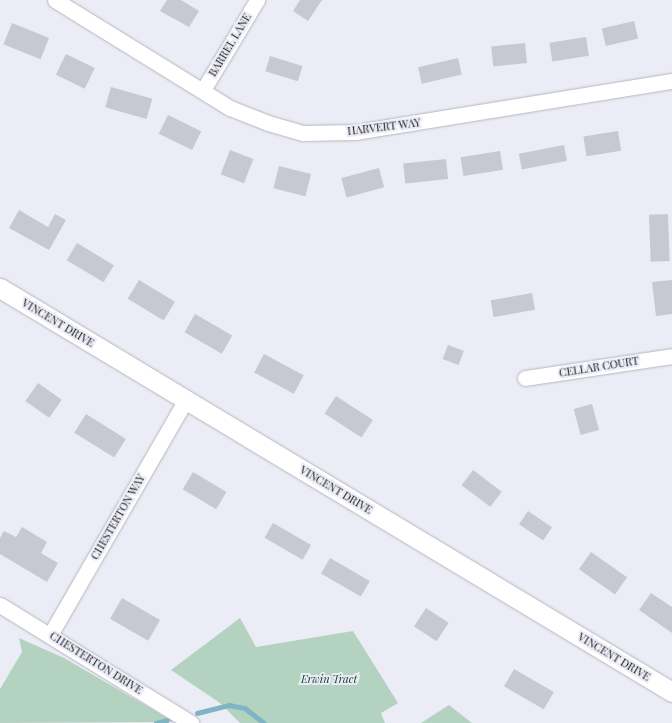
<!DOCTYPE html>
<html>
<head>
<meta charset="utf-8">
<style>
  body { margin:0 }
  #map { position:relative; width:672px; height:723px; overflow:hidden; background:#ebecf6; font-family:"Playfair Display",serif }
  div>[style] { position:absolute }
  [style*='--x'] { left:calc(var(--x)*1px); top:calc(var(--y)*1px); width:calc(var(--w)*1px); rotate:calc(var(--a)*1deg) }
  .green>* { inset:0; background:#b4d2c0 }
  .stream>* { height:4.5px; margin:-2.25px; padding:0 2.25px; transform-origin:2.25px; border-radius:2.25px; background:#7db5c5 }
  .building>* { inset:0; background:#c7c8d1; transform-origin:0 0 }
  .roads { filter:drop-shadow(0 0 1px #b5b6bf) drop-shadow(0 0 1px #b5b6bf) }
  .minor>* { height:15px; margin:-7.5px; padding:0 7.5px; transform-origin:7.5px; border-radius:7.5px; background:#fff }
  .tertiary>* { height:19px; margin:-9.5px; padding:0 9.5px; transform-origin:9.5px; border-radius:9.5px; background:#fff }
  span { translate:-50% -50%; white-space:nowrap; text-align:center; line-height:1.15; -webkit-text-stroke:4px #ebecf6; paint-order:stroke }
  .street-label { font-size:11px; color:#101013 }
  .park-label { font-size:11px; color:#08452c; font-style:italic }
</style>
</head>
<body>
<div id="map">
  <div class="green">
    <div style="clip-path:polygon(240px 618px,256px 647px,353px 631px,398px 703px,381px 713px,385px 723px,240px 723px,220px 703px,171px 670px)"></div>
    <div style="clip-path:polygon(19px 638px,64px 658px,174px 722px,0 723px,0 689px,22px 652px)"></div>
    <div style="clip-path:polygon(449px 705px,472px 723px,421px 723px)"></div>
  </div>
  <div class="stream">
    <div style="--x:197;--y:713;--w:33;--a:-14"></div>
    <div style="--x:229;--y:705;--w:16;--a:11"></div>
    <div style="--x:245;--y:708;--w:24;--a:38"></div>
    <div style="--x:156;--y:723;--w:11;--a:-15"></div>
  </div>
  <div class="building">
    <div style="clip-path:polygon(167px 0,181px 0,199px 11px,189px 27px,160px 11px)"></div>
    <div style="clip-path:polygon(300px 0,322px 0,308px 21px,293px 11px)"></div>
    <div style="left:634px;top:21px;width:18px;height:33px;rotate:77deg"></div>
    <div style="left:12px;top:23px;width:40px;height:23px;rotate:22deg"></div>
    <div style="left:586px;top:37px;width:19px;height:37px;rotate:81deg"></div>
    <div style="left:525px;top:43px;width:20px;height:34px;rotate:84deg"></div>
    <div style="left:66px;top:54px;width:32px;height:23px;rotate:26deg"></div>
    <div style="left:270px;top:56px;width:34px;height:16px;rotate:17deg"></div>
    <div style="left:458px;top:58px;width:17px;height:41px;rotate:77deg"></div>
    <div style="left:111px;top:87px;width:43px;height:21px;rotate:16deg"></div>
    <div style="left:168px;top:115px;width:37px;height:21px;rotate:26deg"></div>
    <div style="left:618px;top:131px;width:20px;height:35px;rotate:81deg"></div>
    <div style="left:564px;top:145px;width:16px;height:46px;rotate:79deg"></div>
    <div style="left:230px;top:150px;width:25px;height:26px;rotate:21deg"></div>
    <div style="left:500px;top:151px;width:19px;height:40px;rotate:81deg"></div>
    <div style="left:446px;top:159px;width:20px;height:43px;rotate:84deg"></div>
    <div style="left:279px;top:166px;width:33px;height:23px;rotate:14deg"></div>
    <div style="left:379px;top:168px;width:20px;height:39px;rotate:75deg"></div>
    <div style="clip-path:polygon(19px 210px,48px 227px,55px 214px,66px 220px,49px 250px,9px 228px)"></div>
    <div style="left:668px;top:214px;width:47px;height:19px;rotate:88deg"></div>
    <div style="left:77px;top:243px;width:43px;height:20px;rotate:31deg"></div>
    <div style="left:139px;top:280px;width:42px;height:22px;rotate:31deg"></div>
    <div style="clip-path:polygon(672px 280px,672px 314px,656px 316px,652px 282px)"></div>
    <div style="left:532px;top:293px;width:17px;height:42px;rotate:80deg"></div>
    <div style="left:195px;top:314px;width:43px;height:21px;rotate:30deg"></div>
    <div style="left:448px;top:345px;width:17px;height:15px;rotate:21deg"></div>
    <div style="left:264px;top:354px;width:45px;height:21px;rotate:28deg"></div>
    <div style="left:38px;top:383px;width:29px;height:22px;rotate:35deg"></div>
    <div style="left:336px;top:396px;width:44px;height:21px;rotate:33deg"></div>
    <div style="left:592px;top:404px;width:27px;height:19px;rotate:75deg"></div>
    <div style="left:86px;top:414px;width:47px;height:22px;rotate:32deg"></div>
    <div style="left:473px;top:470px;width:36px;height:19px;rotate:37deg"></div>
    <div style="left:193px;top:472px;width:39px;height:20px;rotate:31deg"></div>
    <div style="left:528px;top:511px;width:29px;height:16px;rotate:34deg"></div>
    <div style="left:273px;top:523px;width:44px;height:17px;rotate:30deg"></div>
    <div style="clip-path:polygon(22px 527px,47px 542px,41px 553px,58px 563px,47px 582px,0 554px,0 538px,4px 531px,16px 537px)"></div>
    <div style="left:591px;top:552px;width:44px;height:21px;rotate:35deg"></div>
    <div style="left:330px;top:558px;width:46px;height:18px;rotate:30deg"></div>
    <div style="clip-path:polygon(651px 593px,672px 607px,672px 633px,639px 610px)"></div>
    <div style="left:122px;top:598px;width:44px;height:24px;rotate:30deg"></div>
    <div style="left:426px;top:608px;width:27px;height:22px;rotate:33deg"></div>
    <div style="left:514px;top:669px;width:46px;height:20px;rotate:30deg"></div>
  </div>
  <div class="roads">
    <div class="minor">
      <div style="--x:55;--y:0;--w:206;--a:31.7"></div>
      <div style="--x:230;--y:108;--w:41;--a:21.5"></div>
      <div style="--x:268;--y:123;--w:36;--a:16"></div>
      <div style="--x:303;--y:133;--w:53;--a:-1.1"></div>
      <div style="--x:356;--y:132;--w:320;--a:-9.2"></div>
      <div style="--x:203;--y:90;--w:105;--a:-59"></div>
      <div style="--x:525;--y:378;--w:149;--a:-8.5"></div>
      <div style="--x:0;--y:605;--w:225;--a:31.7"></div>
      <div style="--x:50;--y:635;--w:272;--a:-60"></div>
    </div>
    <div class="tertiary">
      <div style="--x:0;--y:288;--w:784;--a:31.01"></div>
    </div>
  </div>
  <div class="street-label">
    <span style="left:230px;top:45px;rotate:-59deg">BARREL LANE</span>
    <span style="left:384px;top:127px;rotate:-7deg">HARVERT WAY</span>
    <span style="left:58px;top:323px;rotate:31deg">VINCENT DRIVE</span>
    <span style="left:599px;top:367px;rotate:-9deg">CELLAR COURT</span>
    <span style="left:336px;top:490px;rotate:31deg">VINCENT DRIVE</span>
    <span style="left:118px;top:517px;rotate:-60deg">CHESTERTON WAY</span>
    <span style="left:614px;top:657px;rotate:31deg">VINCENT DRIVE</span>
    <span style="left:96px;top:663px;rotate:32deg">CHESTERTON DRIVE</span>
  </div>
  <div class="park-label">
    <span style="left:329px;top:679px">Erwin Tract</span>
  </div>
</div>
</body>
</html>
